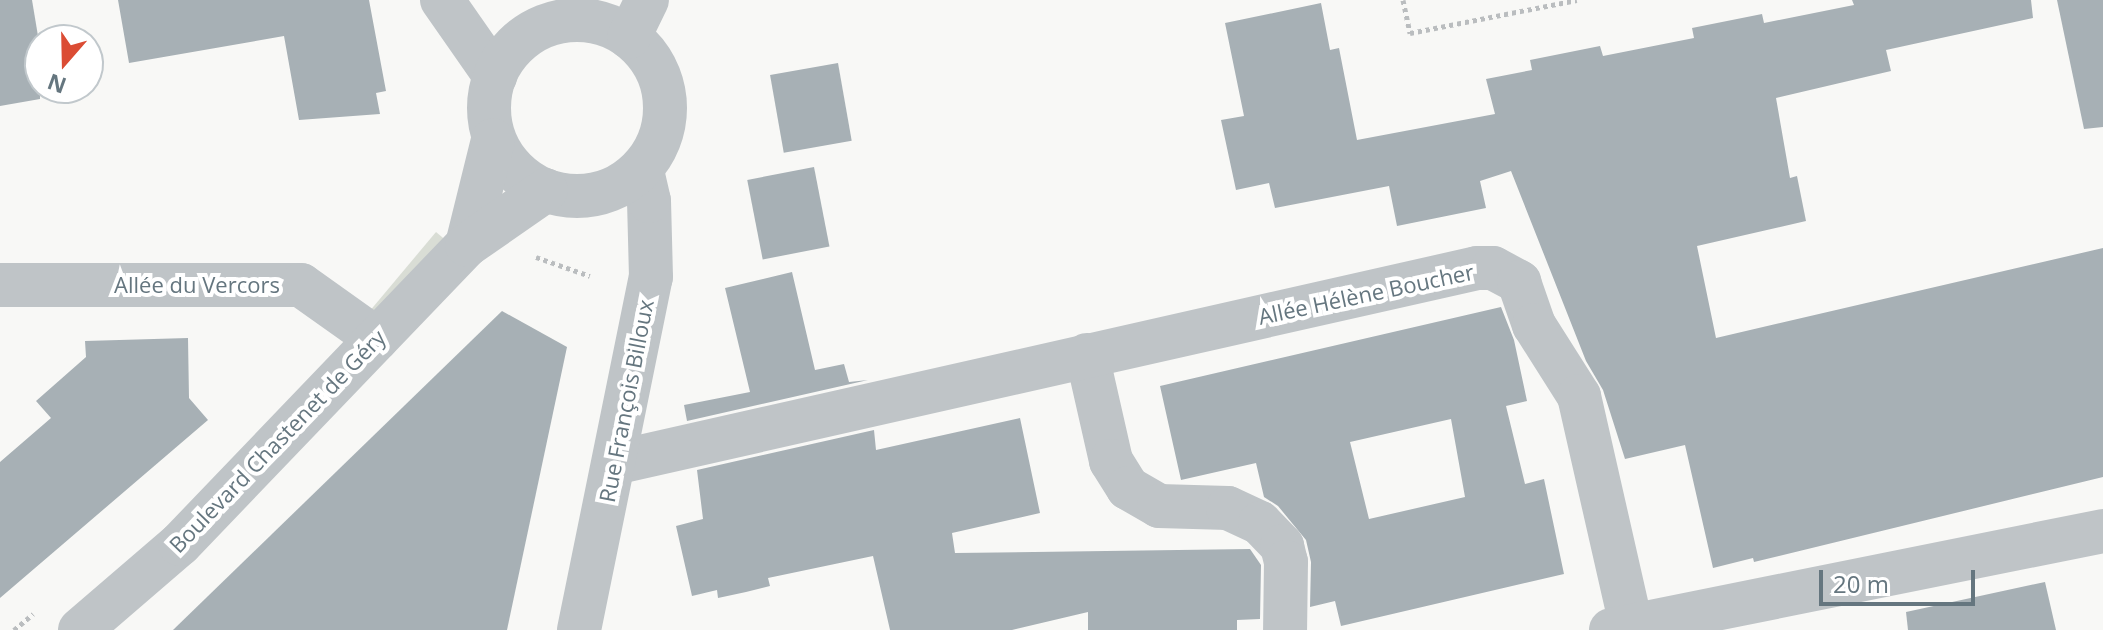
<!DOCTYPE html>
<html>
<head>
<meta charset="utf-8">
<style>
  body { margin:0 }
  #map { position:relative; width:2103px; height:630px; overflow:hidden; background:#f8f8f6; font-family:"Open Sans",sans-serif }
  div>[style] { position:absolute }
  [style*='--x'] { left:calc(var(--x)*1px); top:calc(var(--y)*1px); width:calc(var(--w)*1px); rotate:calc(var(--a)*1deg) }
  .green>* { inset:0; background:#d9ddd5; transform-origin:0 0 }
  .building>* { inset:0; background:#a7b0b5; transform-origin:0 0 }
  .path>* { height:5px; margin-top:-2.5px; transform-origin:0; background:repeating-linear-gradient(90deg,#babdbf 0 4px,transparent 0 8px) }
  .minor>* { height:44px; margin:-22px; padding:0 22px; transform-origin:22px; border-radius:22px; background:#bfc4c7 }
  .tertiary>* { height:44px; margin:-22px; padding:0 22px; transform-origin:22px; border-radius:22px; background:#bfc4c7 }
  .tertiary>.ring { margin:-22px; padding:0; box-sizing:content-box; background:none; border:44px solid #bfc4c7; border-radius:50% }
  span { translate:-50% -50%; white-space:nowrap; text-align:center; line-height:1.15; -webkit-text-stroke:8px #fff; paint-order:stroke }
  .street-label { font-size:22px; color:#65767f }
  .north { position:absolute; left:24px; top:24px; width:80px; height:80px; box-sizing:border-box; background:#fff; border:2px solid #c1c8cc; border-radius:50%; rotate:200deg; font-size:22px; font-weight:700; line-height:32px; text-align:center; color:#65767f }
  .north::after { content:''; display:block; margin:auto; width:28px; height:36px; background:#db4c34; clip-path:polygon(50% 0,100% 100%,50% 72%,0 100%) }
  .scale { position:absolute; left:1819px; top:570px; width:156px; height:36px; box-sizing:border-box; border:4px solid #65767f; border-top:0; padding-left:10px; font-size:24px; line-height:28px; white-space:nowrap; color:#65767f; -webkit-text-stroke:6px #fff; paint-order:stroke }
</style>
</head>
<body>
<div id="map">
  <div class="green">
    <div style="left:436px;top:232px;width:17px;height:104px;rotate:40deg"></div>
  </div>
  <div class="building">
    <div style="clip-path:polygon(0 0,32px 0,40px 48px,40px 99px,0 106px)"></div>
    <div style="clip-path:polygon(118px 0,369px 0,386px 91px,376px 93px,380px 114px,299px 120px,284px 36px,129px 63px)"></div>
    <div style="clip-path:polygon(1852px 0,2031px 0,2033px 18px,1886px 50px,1891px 71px,1776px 98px,1790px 178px,1797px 176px,1806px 221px,1697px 246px,1716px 338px,2103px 248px,2103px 477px,1754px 562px,1753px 558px,1713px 568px,1685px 445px,1625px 459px,1603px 390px,1586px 361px,1511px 171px,1480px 181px,1486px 208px,1397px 226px,1389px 186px,1275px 208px,1269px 183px,1236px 190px,1221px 120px,1244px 116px,1225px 23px,1321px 3px,1330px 50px,1339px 48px,1357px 140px,1495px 114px,1486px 79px,1532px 70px,1530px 60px,1600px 46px,1603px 56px,1694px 38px,1692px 28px,1762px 14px,1764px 23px,1854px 5px)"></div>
    <div style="clip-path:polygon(2057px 0,2103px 0,2103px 127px,2084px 129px)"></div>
    <div style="left:838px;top:63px;width:79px;height:69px;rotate:80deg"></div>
    <div style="left:814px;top:167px;width:81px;height:68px;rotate:79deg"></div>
    <div style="clip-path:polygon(792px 272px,815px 370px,844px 364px,849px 382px,868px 380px,687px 421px,684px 405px,750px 392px,725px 288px)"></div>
    <div style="clip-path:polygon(evenodd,1501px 307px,1514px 340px,1527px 401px,1506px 406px,1525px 484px,1544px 479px,1564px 574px,1341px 626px,1335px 601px,1310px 607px,1311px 562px,1306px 540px,1278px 506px,1264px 497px,1256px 463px,1181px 480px,1160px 386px,1501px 307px,1451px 419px,1465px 497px,1369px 519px,1350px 442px,1451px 419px)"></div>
    <div style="clip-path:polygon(502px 311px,567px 347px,507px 630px,173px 630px)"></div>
    <div style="clip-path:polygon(188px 338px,189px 398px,208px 420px,0 598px,0 462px,51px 418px,36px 401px,86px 357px,85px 341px)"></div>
    <div style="clip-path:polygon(1020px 418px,1040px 513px,952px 533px,955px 553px,1250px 549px,1261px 565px,1260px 619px,1237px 620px,1237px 630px,1088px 630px,1088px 612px,1012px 630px,890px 630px,873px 556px,768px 578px,770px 586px,746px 592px,718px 598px,717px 590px,692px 596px,676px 526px,703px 519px,697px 470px,874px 430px,876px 450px)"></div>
    <div style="clip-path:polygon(2045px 582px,2056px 630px,1908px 630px,1906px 612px)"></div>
  </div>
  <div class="path">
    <div style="--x:1403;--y:0;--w:34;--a:78"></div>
    <div style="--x:1410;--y:33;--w:170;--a:-11.2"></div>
    <div style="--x:536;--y:257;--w:57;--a:19.4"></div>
    <div style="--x:14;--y:630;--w:25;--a:-40"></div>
  </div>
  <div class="minor">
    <div style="--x:442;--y:0;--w:93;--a:55.1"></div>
    <div style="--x:0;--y:285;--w:301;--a:0"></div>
    <div style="--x:301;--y:285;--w:93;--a:35.4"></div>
    <div style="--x:1087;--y:355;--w:109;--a:77.2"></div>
    <div style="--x:1111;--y:461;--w:32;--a:58"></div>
    <div style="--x:1128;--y:488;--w:36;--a:30"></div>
    <div style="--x:1159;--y:506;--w:69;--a:1.7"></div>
    <div style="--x:1228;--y:508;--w:35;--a:25"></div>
    <div style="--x:1260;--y:523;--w:32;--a:46"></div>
    <div style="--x:1282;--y:546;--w:16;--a:76"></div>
    <div style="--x:1286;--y:562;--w:68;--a:90.8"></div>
    <div style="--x:614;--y:463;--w:885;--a:-12.73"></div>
    <div style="--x:1477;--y:268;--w:16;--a:0"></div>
    <div style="--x:1493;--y:268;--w:30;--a:28"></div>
    <div style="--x:1519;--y:282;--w:46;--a:70.8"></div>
    <div style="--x:1534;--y:325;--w:84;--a:57.6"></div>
    <div style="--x:1579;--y:396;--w:235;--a:77.2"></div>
    <div style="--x:579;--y:630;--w:360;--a:-78.5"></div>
    <div style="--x:651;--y:277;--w:76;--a:-91.5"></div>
    <div style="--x:649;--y:201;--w:32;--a:-103"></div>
    <div style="--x:1611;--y:630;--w:502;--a:-11.38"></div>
  </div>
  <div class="tertiary">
    <div class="ring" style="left:489px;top:20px;width:132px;height:132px"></div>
    <div style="--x:629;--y:37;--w:41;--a:-64.1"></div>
    <div style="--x:467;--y:245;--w:108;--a:-76.1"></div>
    <div style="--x:80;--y:630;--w:132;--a:-40.7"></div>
    <div style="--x:180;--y:544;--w:414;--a:-46.2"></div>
    <div style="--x:467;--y:245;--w:96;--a:-34.8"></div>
  </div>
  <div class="street-label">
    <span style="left:197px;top:285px">Allée du Vercors</span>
    <span style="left:1366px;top:294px;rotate:-12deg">Allée Hélène Boucher</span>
    <span style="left:626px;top:401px;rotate:-79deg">Rue François Billoux</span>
    <span style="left:277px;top:441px;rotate:-46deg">Boulevard Chastenet de Géry</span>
  </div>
  <div class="north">N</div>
  <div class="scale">20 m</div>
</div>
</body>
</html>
